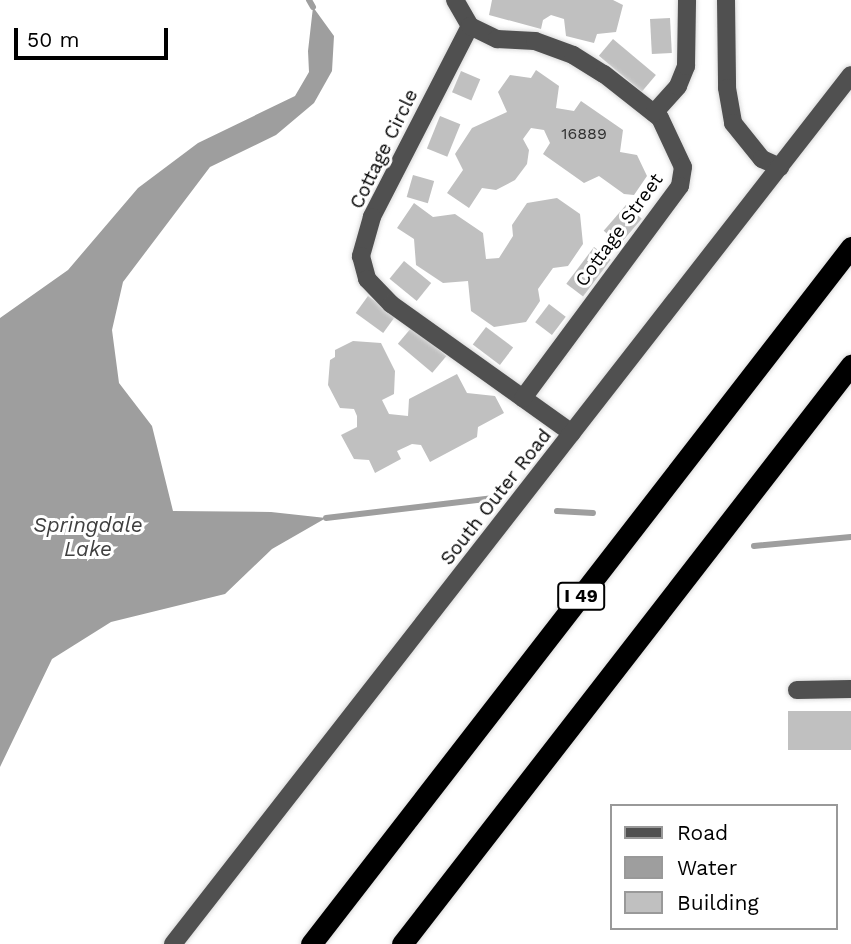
<!DOCTYPE html>
<html>
<head>
<meta charset="utf-8">
<style>
  body { margin:0 }
  #map { position:relative; width:851px; height:944px; overflow:hidden; background:#fff; font-family:"Work Sans",sans-serif }
  div>[style] { position:absolute }
  [style*='--x'] { left:calc(var(--x)*1px); top:calc(var(--y)*1px); width:calc(var(--w)*1px); rotate:calc(var(--a)*1deg) }
  .water>* { inset:0; background:#9e9e9e }
  .stream>* { height:6px; margin:-3px; padding:0 3px; transform-origin:3px; border-radius:3px; background:#9e9e9e }
  .building>* { inset:0; background:#c0c0c0; transform-origin:0 0 }
  .roads { filter:drop-shadow(0 0 2px #dbdbdb) drop-shadow(0 0 2px #dbdbdb) }
  .minor>* { height:18px; margin:-9px; padding:0 9px; transform-origin:9px; border-radius:9px; background:#505050 }
  .highway>* { height:21px; margin:-10.5px; padding:0 10.5px; transform-origin:10.5px; border-radius:10.5px; background:#000 }
  span { translate:-50% -50%; white-space:nowrap; text-align:center; line-height:1.15; -webkit-text-stroke:6px #fff; paint-order:stroke }
  .number-label { font-size:16px; color:#303030 }
  .number-label span { -webkit-text-stroke-width:0 }
  .shield-label span { padding:2px 5px; background:#fff; border:2px solid; border-radius:5px; -webkit-text-stroke-width:0 }
  .shield-label { font-size:18px; color:#000; font-weight:700 }
  .street-label { font-size:19px; color:#000 }
  .water-label { font-size:21px; color:#3f3f3f; font-style:italic }
  .legend { position:absolute; left:610px; top:804px; width:228px; height:126px; box-sizing:border-box; background:#fff; border:2px solid #999; margin:0; padding:9px 12px; list-style:none; font-size:21px; color:#000 }
  .legend li { display:flex; align-items:center; gap:14px; height:35px }
  .legend b { width:35px; border:2px solid #999 }
  .scale { position:absolute; left:14px; top:28px; width:154px; height:32px; box-sizing:border-box; border:4px solid #000; border-top:0; padding-left:9px; font-size:21px; line-height:24px; white-space:nowrap; color:#000; -webkit-text-stroke:5px #fff; paint-order:stroke }
</style>
</head>
<body>
<div id="map">
  <div class="water">
    <div style="clip-path:polygon(313px 7px,334px 36px,332px 71px,314px 103px,276px 135px,210px 167px,123px 282px,112px 330px,119px 383px,152px 426px,173px 511px,271px 512px,326px 518px,272px 549px,225px 594px,111px 622px,52px 659px,0 767px,0 318px,68px 270px,138px 188px,198px 143px,295px 96px,309px 72px,308px 51px)"></div>
  </div>
  <div class="stream">
    <div style="--x:309;--y:0;--w:8;--a:60"></div>
    <div style="--x:557;--y:511;--w:36;--a:3"></div>
    <div style="--x:326;--y:518;--w:169;--a:-6.8"></div>
    <div style="--x:754;--y:546;--w:97;--a:-5.3"></div>
  </div>
  <div class="building">
    <div style="clip-path:polygon(492px 0,613px 0,623px 5px,616px 32px,597px 34px,594px 43px,566px 36px,564px 19px,551px 15px,543px 20px,541px 29px,489px 15px)"></div>
    <div style="left:670px;top:18px;width:35px;height:20px;rotate:87deg"></div>
    <div style="left:613px;top:39px;width:56px;height:22px;rotate:40deg"></div>
    <div style="clip-path:polygon(536px 70px,559px 86px,556px 108px,574px 111px,581px 101px,623px 130px,620px 152px,637px 155px,647px 176px,634px 195px,624px 194px,599px 176px,584px 183px,543px 154px,550px 143px,544px 130px,531px 128px,523px 139px,529px 150px,527px 164px,515px 180px,496px 190px,482px 188px,469px 208px,447px 193px,463px 170px,455px 154px,472px 128px,507px 112px,498px 92px,510px 75px,531px 78px)"></div>
    <div style="left:461px;top:71px;width:21px;height:23px;rotate:23deg"></div>
    <div style="left:440px;top:116px;width:22px;height:35px;rotate:22deg"></div>
    <div style="left:413px;top:175px;width:22px;height:23px;rotate:16deg"></div>
    <div style="clip-path:polygon(557px 198px,580px 214px,583px 244px,568px 266px,553px 268px,538px 289px,540px 301px,526px 322px,494px 327px,471px 311px,468px 281px,443px 283px,416px 265px,414px 239px,397px 228px,414px 203px,433px 217px,455px 214px,483px 233px,486px 259px,499px 258px,513px 236px,512px 225px,527px 203px)"></div>
    <div style="left:626px;top:205px;width:21px;height:34px;rotate:41deg"></div>
    <div style="left:594px;top:247px;width:21px;height:46px;rotate:37deg"></div>
    <div style="left:404px;top:261px;width:35px;height:23px;rotate:39deg"></div>
    <div style="left:368px;top:296px;width:34px;height:21px;rotate:36deg"></div>
    <div style="left:549px;top:304px;width:21px;height:23px;rotate:37deg"></div>
    <div style="left:412px;top:327px;width:45px;height:22px;rotate:40deg"></div>
    <div style="left:486px;top:327px;width:34px;height:22px;rotate:37deg"></div>
    <div style="clip-path:polygon(353px 341px,381px 343px,395px 371px,394px 394px,382px 400px,389px 414px,408px 416px,409px 399px,457px 374px,467px 393px,495px 396px,504px 413px,478px 427px,477px 437px,430px 462px,421px 445px,412px 444px,397px 451px,401px 459px,375px 473px,369px 460px,354px 459px,341px 435px,357px 427px,357px 416px,354px 409px,340px 408px,328px 385px,330px 360px,335px 357px,335px 350px)"></div>
    <div style="left:851px;top:711px;width:39px;height:63px;rotate:90deg"></div>
  </div>
  <div class="roads">
    <div class="minor">
      <div style="--x:455;--y:0;--w:30;--a:60"></div>
      <div style="--x:470;--y:26;--w:215;--a:117.2"></div>
      <div style="--x:372;--y:217;--w:41;--a:105.8"></div>
      <div style="--x:361;--y:256;--w:24;--a:75"></div>
      <div style="--x:367;--y:279;--w:35;--a:46"></div>
      <div style="--x:391;--y:304;--w:222;--a:35.5"></div>
      <div style="--x:726;--y:0;--w:88;--a:89.3"></div>
      <div style="--x:727;--y:88;--w:36;--a:80"></div>
      <div style="--x:733;--y:123;--w:46;--a:51.1"></div>
      <div style="--x:762;--y:159;--w:20;--a:24"></div>
      <div style="--x:470;--y:26;--w:30;--a:26"></div>
      <div style="--x:497;--y:39;--w:38;--a:3"></div>
      <div style="--x:535;--y:41;--w:40;--a:20.2"></div>
      <div style="--x:573;--y:55;--w:36;--a:32"></div>
      <div style="--x:604;--y:74;--w:71;--a:38.2"></div>
      <div style="--x:660;--y:118;--w:54;--a:64.9"></div>
      <div style="--x:683;--y:167;--w:19;--a:99"></div>
      <div style="--x:680;--y:186;--w:264;--a:126.5"></div>
      <div style="--x:654;--y:113;--w:36;--a:-48"></div>
      <div style="--x:678;--y:86;--w:22;--a:-68"></div>
      <div style="--x:686;--y:66;--w:66;--a:-89.1"></div>
      <div style="--x:797;--y:690;--w:54;--a:-1.1"></div>
      <div style="--x:173;--y:944;--w:1102;--a:-52.04"></div>
    </div>
    <div class="highway">
      <div style="--x:311;--y:944;--w:882;--a:-52.23"></div>
      <div style="--x:402;--y:944;--w:733;--a:-52.21"></div>
    </div>
  </div>
  <div class="number-label">
    <span style="left:584px;top:134px">16889</span>
  </div>
  <div class="shield-label">
    <span style="left:581px;top:596px">I 49</span>
  </div>
  <div class="street-label">
    <span style="left:384px;top:149px;rotate:-64deg">Cottage Circle</span>
    <span style="left:619px;top:230px;rotate:-54deg">Cottage Street</span>
    <span style="left:496px;top:497px;rotate:-52deg">South Outer Road</span>
  </div>
  <div class="water-label">
    <span style="left:88px;top:537px">Springdale<br>Lake</span>
  </div>
  <ul class="legend">
  <li><b style="height:9px;background:#505050"></b>Road</li>
  <li><b style="height:19px;background:#9e9e9e"></b>Water</li>
  <li><b style="height:19px;background:#c0c0c0"></b>Building</li>
  </ul>
  <div class="scale">50 m</div>
</div>
</body>
</html>
